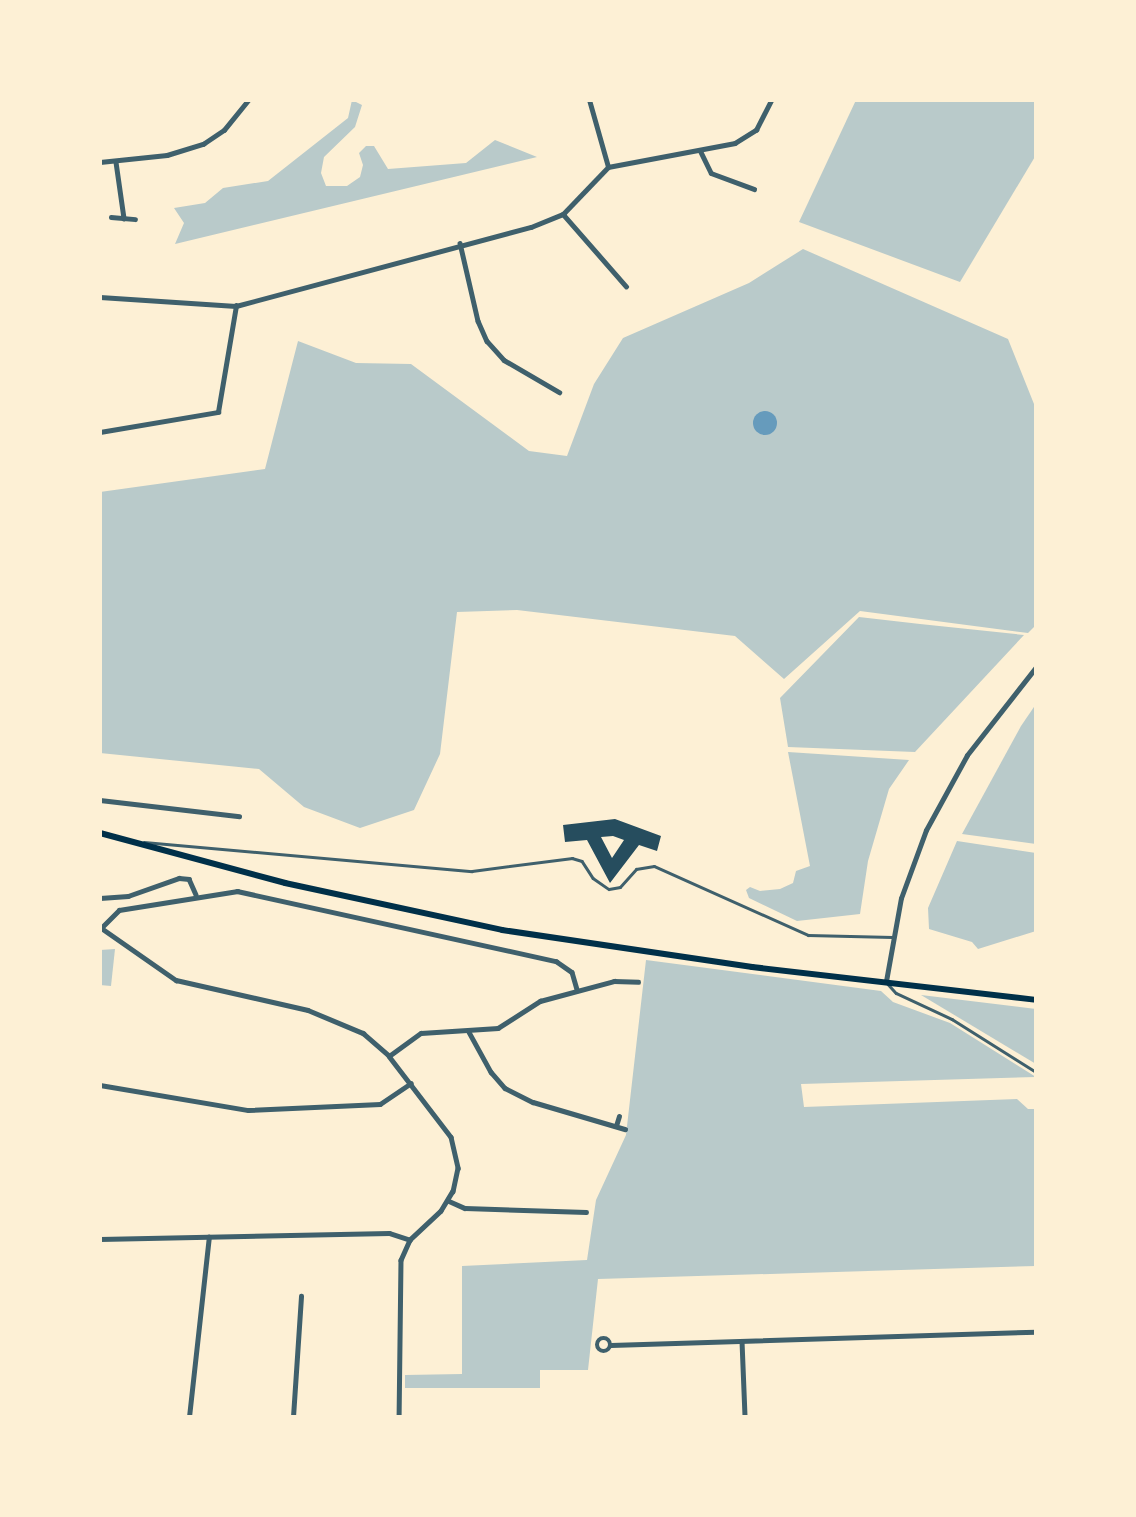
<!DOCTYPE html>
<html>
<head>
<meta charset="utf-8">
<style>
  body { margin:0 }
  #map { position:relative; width:1136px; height:1517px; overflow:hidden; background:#fdf0d5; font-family:"Fira Sans",sans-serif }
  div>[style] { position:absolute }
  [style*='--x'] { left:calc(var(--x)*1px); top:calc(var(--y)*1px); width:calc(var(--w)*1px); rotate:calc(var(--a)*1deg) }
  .green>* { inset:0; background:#b9caca }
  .water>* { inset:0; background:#669bbc }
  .round { border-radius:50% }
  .building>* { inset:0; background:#264d5e }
  .service>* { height:2.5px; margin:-1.25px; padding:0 1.25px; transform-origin:1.25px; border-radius:1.25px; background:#3f606c }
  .minor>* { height:4.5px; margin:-2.25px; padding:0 2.25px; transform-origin:2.25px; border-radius:2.25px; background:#3f606c }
  .minor>.ring { margin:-2.25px; padding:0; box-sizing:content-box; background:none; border:4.5px solid #3f606c; border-radius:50% }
  .tertiary>* { height:5px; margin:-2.5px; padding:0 2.5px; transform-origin:2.5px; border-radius:2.5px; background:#3f606c }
  .secondary>* { height:6px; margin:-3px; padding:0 3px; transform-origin:3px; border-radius:3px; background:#003049 }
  span { translate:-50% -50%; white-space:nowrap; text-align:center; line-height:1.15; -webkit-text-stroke:7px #fdf0d5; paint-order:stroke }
  .frame { position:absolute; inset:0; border:102px solid #fdf0d5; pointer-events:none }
</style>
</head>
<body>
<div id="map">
  <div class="green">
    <div style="clip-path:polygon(352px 100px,362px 105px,355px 127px,324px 157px,321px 173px,326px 186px,347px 186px,360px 177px,363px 165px,359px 153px,366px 146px,374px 146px,388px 169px,466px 163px,495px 140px,537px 157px,175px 244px,184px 223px,174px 208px,205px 203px,223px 188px,268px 181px,348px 118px)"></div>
    <div style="clip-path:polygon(856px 100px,1036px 100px,1036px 155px,960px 282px,799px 222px)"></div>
    <div style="clip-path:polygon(803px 249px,1008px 339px,1036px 409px,1036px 625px,1028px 633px,860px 611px,784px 679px,735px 636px,517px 610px,457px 612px,440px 754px,414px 810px,360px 828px,304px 807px,259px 769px,100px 753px,100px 492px,265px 469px,298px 341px,356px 363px,411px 364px,529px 451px,567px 456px,594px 384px,623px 338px,749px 283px)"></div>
    <div style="clip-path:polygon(859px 617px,920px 624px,1024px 635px,915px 752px,788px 747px,780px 698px)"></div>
    <div style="clip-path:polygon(1036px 704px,1036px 844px,962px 834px,1021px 726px)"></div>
    <div style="clip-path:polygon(788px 752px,909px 760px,889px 789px,868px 861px,860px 914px,797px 921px,749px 898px,746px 890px,750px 887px,760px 891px,780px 889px,793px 883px,796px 871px,810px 866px)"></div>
    <div style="clip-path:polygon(957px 841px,1036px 853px,1036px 931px,978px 949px,972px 942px,929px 929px,928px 908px)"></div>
    <div style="clip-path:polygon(115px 949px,111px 986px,100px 985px,100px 950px)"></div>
    <div style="clip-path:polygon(646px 960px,881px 991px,893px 1002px,950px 1023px,1036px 1077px,801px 1084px,804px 1107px,1017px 1099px,1028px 1109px,1036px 1109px,1036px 1266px,598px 1279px,588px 1370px,540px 1370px,540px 1388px,405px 1388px,405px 1375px,462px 1374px,462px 1266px,587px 1260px,596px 1200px,626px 1135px)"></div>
    <div style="clip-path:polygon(921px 995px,1036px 1009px,1036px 1064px)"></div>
  </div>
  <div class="water">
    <div class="round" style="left:753px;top:411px;width:24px;height:24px"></div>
  </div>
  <div class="building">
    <div style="clip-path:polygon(evenodd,615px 819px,661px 836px,657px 851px,639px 845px,610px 883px,587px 840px,565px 842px,563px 825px,615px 819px,613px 836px,624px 840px,612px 858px,601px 837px,613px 836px)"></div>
  </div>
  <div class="service">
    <div style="--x:144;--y:842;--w:329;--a:5.1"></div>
    <div style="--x:472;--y:871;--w:101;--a:-7.4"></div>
    <div style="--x:572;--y:858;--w:10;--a:17"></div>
    <div style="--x:582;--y:861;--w:20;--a:57"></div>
    <div style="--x:593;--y:878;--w:19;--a:35"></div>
    <div style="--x:609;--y:889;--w:11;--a:-10"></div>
    <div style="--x:620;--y:887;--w:24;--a:-48"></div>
    <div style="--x:636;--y:869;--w:18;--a:-9"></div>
    <div style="--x:654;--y:866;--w:169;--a:24.1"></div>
    <div style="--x:808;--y:935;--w:84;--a:1.4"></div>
    <div style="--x:888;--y:984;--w:12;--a:48"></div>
    <div style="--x:896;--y:993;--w:62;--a:24.9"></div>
    <div style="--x:952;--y:1019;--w:99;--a:32.2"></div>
  </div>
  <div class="minor">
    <div style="--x:700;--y:150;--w:25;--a:64"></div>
    <div style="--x:711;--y:173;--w:46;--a:20.4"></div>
    <div style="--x:100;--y:162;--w:67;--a:-6"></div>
    <div style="--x:167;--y:155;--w:38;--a:-17"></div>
    <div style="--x:203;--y:144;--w:25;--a:-34"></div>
    <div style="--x:224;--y:130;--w:38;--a:-51"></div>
    <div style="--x:116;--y:162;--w:57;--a:81.9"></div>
    <div style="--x:608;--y:167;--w:129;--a:-10.7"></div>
    <div style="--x:735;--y:143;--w:25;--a:-32"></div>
    <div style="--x:756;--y:130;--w:34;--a:-63"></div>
    <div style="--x:563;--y:214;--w:96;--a:48.8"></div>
    <div style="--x:111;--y:217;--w:24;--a:5"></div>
    <div style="--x:460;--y:243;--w:80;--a:77"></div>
    <div style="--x:478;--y:321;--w:22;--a:66"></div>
    <div style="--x:487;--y:341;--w:25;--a:48"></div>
    <div style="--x:504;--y:360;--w:64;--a:30.2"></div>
    <div style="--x:100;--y:297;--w:136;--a:3.8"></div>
    <div style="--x:236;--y:306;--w:305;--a:-15"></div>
    <div style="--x:531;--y:227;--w:35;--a:-22"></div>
    <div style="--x:563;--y:214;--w:65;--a:-46.2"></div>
    <div style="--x:608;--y:167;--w:70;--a:-105.8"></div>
    <div style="--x:100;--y:432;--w:120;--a:-9.6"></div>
    <div style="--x:218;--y:412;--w:108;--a:-80.4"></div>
    <div style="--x:100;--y:800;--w:140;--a:6.6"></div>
    <div style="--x:100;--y:898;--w:28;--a:-4"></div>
    <div style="--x:128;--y:896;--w:54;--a:-19.4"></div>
    <div style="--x:179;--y:878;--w:10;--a:6"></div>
    <div style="--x:189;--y:879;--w:17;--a:66"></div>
    <div style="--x:100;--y:927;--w:93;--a:34.9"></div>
    <div style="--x:176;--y:980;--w:135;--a:12.8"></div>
    <div style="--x:308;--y:1010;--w:60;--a:22.7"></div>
    <div style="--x:363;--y:1033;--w:35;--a:41"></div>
    <div style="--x:389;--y:1056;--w:102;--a:52.6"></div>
    <div style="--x:451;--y:1137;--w:32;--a:77"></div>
    <div style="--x:458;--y:1168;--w:24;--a:102"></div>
    <div style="--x:453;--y:1191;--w:23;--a:121"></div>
    <div style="--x:441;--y:1211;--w:42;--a:136.9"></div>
    <div style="--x:410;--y:1240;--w:22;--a:114"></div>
    <div style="--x:401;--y:1260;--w:157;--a:90.7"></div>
    <div style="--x:101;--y:928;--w:25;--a:-45"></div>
    <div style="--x:119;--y:910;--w:120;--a:-9.1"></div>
    <div style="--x:237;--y:891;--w:327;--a:12.4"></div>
    <div style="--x:556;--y:961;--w:19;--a:35"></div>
    <div style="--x:572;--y:972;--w:19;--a:74"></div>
    <div style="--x:469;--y:1032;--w:46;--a:61.2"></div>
    <div style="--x:491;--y:1072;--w:21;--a:49"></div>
    <div style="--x:505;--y:1088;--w:31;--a:27"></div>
    <div style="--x:533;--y:1102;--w:96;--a:16.4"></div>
    <div style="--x:389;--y:1056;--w:39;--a:-36"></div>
    <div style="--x:421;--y:1033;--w:77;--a:-3.7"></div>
    <div style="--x:498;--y:1028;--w:50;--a:-32.7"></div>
    <div style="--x:540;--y:1001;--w:77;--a:-15.1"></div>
    <div style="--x:614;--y:981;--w:24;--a:2"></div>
    <div style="--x:100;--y:1085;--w:150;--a:9.6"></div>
    <div style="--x:248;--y:1110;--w:132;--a:-2.6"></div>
    <div style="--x:380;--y:1104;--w:37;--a:-34"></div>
    <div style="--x:616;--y:1126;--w:10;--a:-73"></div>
    <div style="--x:449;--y:1201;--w:17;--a:24"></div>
    <div style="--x:465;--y:1208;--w:121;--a:1.9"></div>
    <div style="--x:100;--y:1239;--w:289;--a:-1.2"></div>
    <div style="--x:389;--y:1233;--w:22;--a:18"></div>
    <div class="ring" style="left:597px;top:1338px;width:9.5px;height:9.5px"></div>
    <div style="--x:742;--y:1341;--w:76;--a:87.7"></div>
    <div style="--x:611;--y:1345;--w:425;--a:-1.8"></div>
    <div style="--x:189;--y:1417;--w:181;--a:-83.7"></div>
    <div style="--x:293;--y:1417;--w:121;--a:-86.2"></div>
  </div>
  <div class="tertiary">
    <div style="--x:886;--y:981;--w:84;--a:-79.8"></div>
    <div style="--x:901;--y:898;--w:72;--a:-69.8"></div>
    <div style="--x:926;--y:830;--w:85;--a:-61.3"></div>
    <div style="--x:967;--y:755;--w:112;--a:-51.9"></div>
  </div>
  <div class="secondary">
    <div style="--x:100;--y:833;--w:192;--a:15.1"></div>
    <div style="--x:285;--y:883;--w:222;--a:12.2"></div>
    <div style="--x:502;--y:930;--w:253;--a:8.4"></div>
    <div style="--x:752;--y:967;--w:286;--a:6.6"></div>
  </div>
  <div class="frame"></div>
</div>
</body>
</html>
